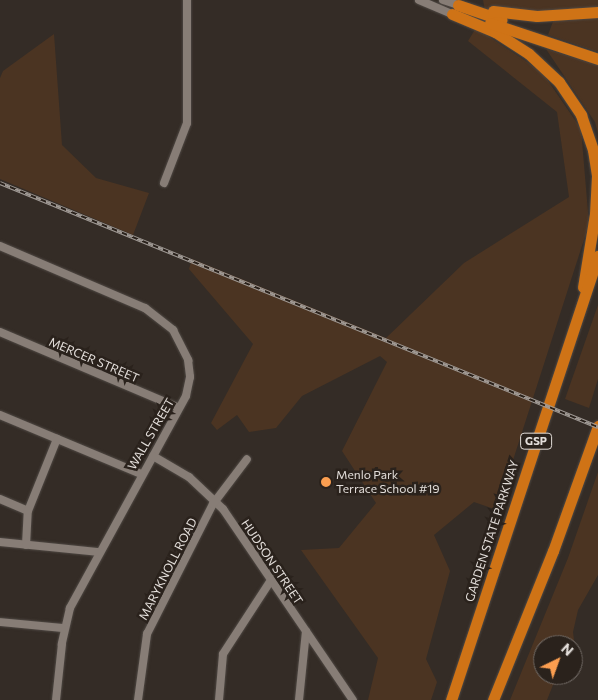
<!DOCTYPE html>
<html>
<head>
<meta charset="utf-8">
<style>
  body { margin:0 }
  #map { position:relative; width:598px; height:700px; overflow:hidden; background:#342c26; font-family:Commissioner,sans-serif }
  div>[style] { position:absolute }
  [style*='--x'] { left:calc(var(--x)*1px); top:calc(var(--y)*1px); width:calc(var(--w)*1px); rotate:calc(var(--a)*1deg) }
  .green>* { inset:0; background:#4b3422 }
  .roads { filter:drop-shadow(0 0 1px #4f4944) drop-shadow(0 0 1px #4f4944) }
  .minor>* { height:8px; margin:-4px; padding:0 4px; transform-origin:4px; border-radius:4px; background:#877d76 }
  .highway>* { height:11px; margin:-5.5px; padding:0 5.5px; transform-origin:5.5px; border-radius:5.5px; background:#cf7316 }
  .rail>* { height:4px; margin-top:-2px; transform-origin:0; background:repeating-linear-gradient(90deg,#2a221c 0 5.5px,#a09a95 0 11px); box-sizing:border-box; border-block:1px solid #a09a95 }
  .dots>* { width:14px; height:14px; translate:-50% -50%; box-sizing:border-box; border:2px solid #2a221c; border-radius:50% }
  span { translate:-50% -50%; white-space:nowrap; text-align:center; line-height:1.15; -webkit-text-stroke:5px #2a221c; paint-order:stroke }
  .shield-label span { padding:1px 4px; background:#2a221c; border:1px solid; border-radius:4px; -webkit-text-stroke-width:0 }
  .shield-label { font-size:11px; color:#e3deda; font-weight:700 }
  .street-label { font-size:12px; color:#e3deda }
  .poi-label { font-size:12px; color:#e3deda }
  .left { translate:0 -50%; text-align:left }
  .north { position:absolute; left:533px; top:635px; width:50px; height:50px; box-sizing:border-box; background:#2a221c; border:1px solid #746d68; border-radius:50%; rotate:42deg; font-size:14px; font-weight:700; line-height:20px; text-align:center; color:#e3deda }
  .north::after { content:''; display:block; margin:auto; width:18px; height:22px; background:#fb9e50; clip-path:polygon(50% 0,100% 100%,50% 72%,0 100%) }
</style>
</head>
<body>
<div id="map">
  <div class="green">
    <div style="clip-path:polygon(483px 0,598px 0,598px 52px,548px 35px,555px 16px,485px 10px)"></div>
    <div style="clip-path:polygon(476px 28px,542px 72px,581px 129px,589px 224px,497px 510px,474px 502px,434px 535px,450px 571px,426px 659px,437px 682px,431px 700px,368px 700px,378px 658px,301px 550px,339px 548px,376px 503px,342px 451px,387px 362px,380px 356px,302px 396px,276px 428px,249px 432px,237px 415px,217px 430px,211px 423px,253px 344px,189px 269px,192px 259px,386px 338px,464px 263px,569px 197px,557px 112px,468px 41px)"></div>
    <div style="clip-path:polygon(54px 34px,62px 145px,96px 178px,149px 193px,133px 235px,0 179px,0 78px,3px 71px)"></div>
    <div style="clip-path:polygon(546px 49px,598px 65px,598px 133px,595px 122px)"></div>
    <div style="clip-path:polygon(598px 305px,598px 379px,589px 408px,565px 399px)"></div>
    <div style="clip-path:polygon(598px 472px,598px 575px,578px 610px,573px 632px,578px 672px,573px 675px,573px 645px,543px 645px,543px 675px,572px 675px,553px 685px,547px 700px,510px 700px,568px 558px)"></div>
  </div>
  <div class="roads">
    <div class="minor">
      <div style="--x:419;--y:0;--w:36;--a:23"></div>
      <div style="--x:443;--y:0;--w:16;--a:18"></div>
      <div style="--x:164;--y:183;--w:64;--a:-69"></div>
      <div style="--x:187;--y:123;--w:123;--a:-90"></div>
      <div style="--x:0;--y:246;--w:158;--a:23.2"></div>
      <div style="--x:145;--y:308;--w:36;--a:38"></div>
      <div style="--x:173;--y:330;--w:34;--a:63"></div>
      <div style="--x:188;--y:360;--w:17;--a:83"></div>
      <div style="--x:190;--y:377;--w:19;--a:102"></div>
      <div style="--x:186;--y:396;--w:242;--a:118.7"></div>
      <div style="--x:70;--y:608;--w:37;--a:103"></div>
      <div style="--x:62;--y:644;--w:56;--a:96.1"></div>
      <div style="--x:0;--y:332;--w:194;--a:23"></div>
      <div style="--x:0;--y:415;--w:153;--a:22.7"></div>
      <div style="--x:153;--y:456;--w:42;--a:30.3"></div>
      <div style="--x:189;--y:477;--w:47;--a:43.3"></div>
      <div style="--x:223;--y:509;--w:231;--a:55.8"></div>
      <div style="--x:0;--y:499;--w:30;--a:23"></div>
      <div style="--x:0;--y:542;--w:100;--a:5.8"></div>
      <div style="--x:26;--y:545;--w:34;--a:-87"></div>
      <div style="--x:28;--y:511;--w:78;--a:-68.1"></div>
      <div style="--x:0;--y:622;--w:64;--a:5.4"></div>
      <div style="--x:138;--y:700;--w:67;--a:-82.2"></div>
      <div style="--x:147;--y:634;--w:146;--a:-63.1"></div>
      <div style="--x:213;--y:504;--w:56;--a:-52.9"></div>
      <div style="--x:219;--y:700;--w:46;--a:-85"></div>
      <div style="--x:223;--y:654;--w:88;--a:-57"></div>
      <div style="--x:299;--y:700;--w:69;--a:-84.2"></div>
    </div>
    <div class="highway">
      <div style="--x:458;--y:5;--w:46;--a:18.8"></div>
      <div style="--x:493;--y:11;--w:44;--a:6.5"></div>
      <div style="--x:537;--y:16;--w:61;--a:-3.8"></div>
      <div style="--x:452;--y:14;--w:47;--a:22.7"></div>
      <div style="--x:495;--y:32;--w:40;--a:32.9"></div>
      <div style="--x:529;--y:54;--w:41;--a:43"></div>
      <div style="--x:559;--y:82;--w:40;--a:56"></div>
      <div style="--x:581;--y:115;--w:37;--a:71"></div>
      <div style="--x:593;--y:150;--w:26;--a:81"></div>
      <div style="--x:597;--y:176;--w:38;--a:93"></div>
      <div style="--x:595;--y:214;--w:74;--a:99.3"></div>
      <div style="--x:490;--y:23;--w:114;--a:18.4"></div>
      <div style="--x:451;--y:700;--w:468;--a:-71.7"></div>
      <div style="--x:493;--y:700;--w:161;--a:-68.1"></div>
      <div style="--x:553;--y:551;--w:133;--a:-70.2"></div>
    </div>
  </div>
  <div class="rail">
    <div style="--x:0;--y:183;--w:646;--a:22.2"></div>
  </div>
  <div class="dots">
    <div style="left:326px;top:482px;background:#fb9e50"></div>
  </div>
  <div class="shield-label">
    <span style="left:536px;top:441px">GSP</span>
  </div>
  <div class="street-label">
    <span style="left:94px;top:360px;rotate:23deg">MERCER STREET</span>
    <span style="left:151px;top:434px;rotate:-60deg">WALL STREET</span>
    <span style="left:492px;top:531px;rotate:-72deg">GARDEN STATE PARKWAY</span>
    <span style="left:272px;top:562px;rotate:56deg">HUDSON STREET</span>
    <span style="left:168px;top:569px;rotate:-63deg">MARYKNOLL ROAD</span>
  </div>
  <div class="poi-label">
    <span class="left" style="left:336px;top:482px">Menlo Park<br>Terrace School #19</span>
  </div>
  <div class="north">N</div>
</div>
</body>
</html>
